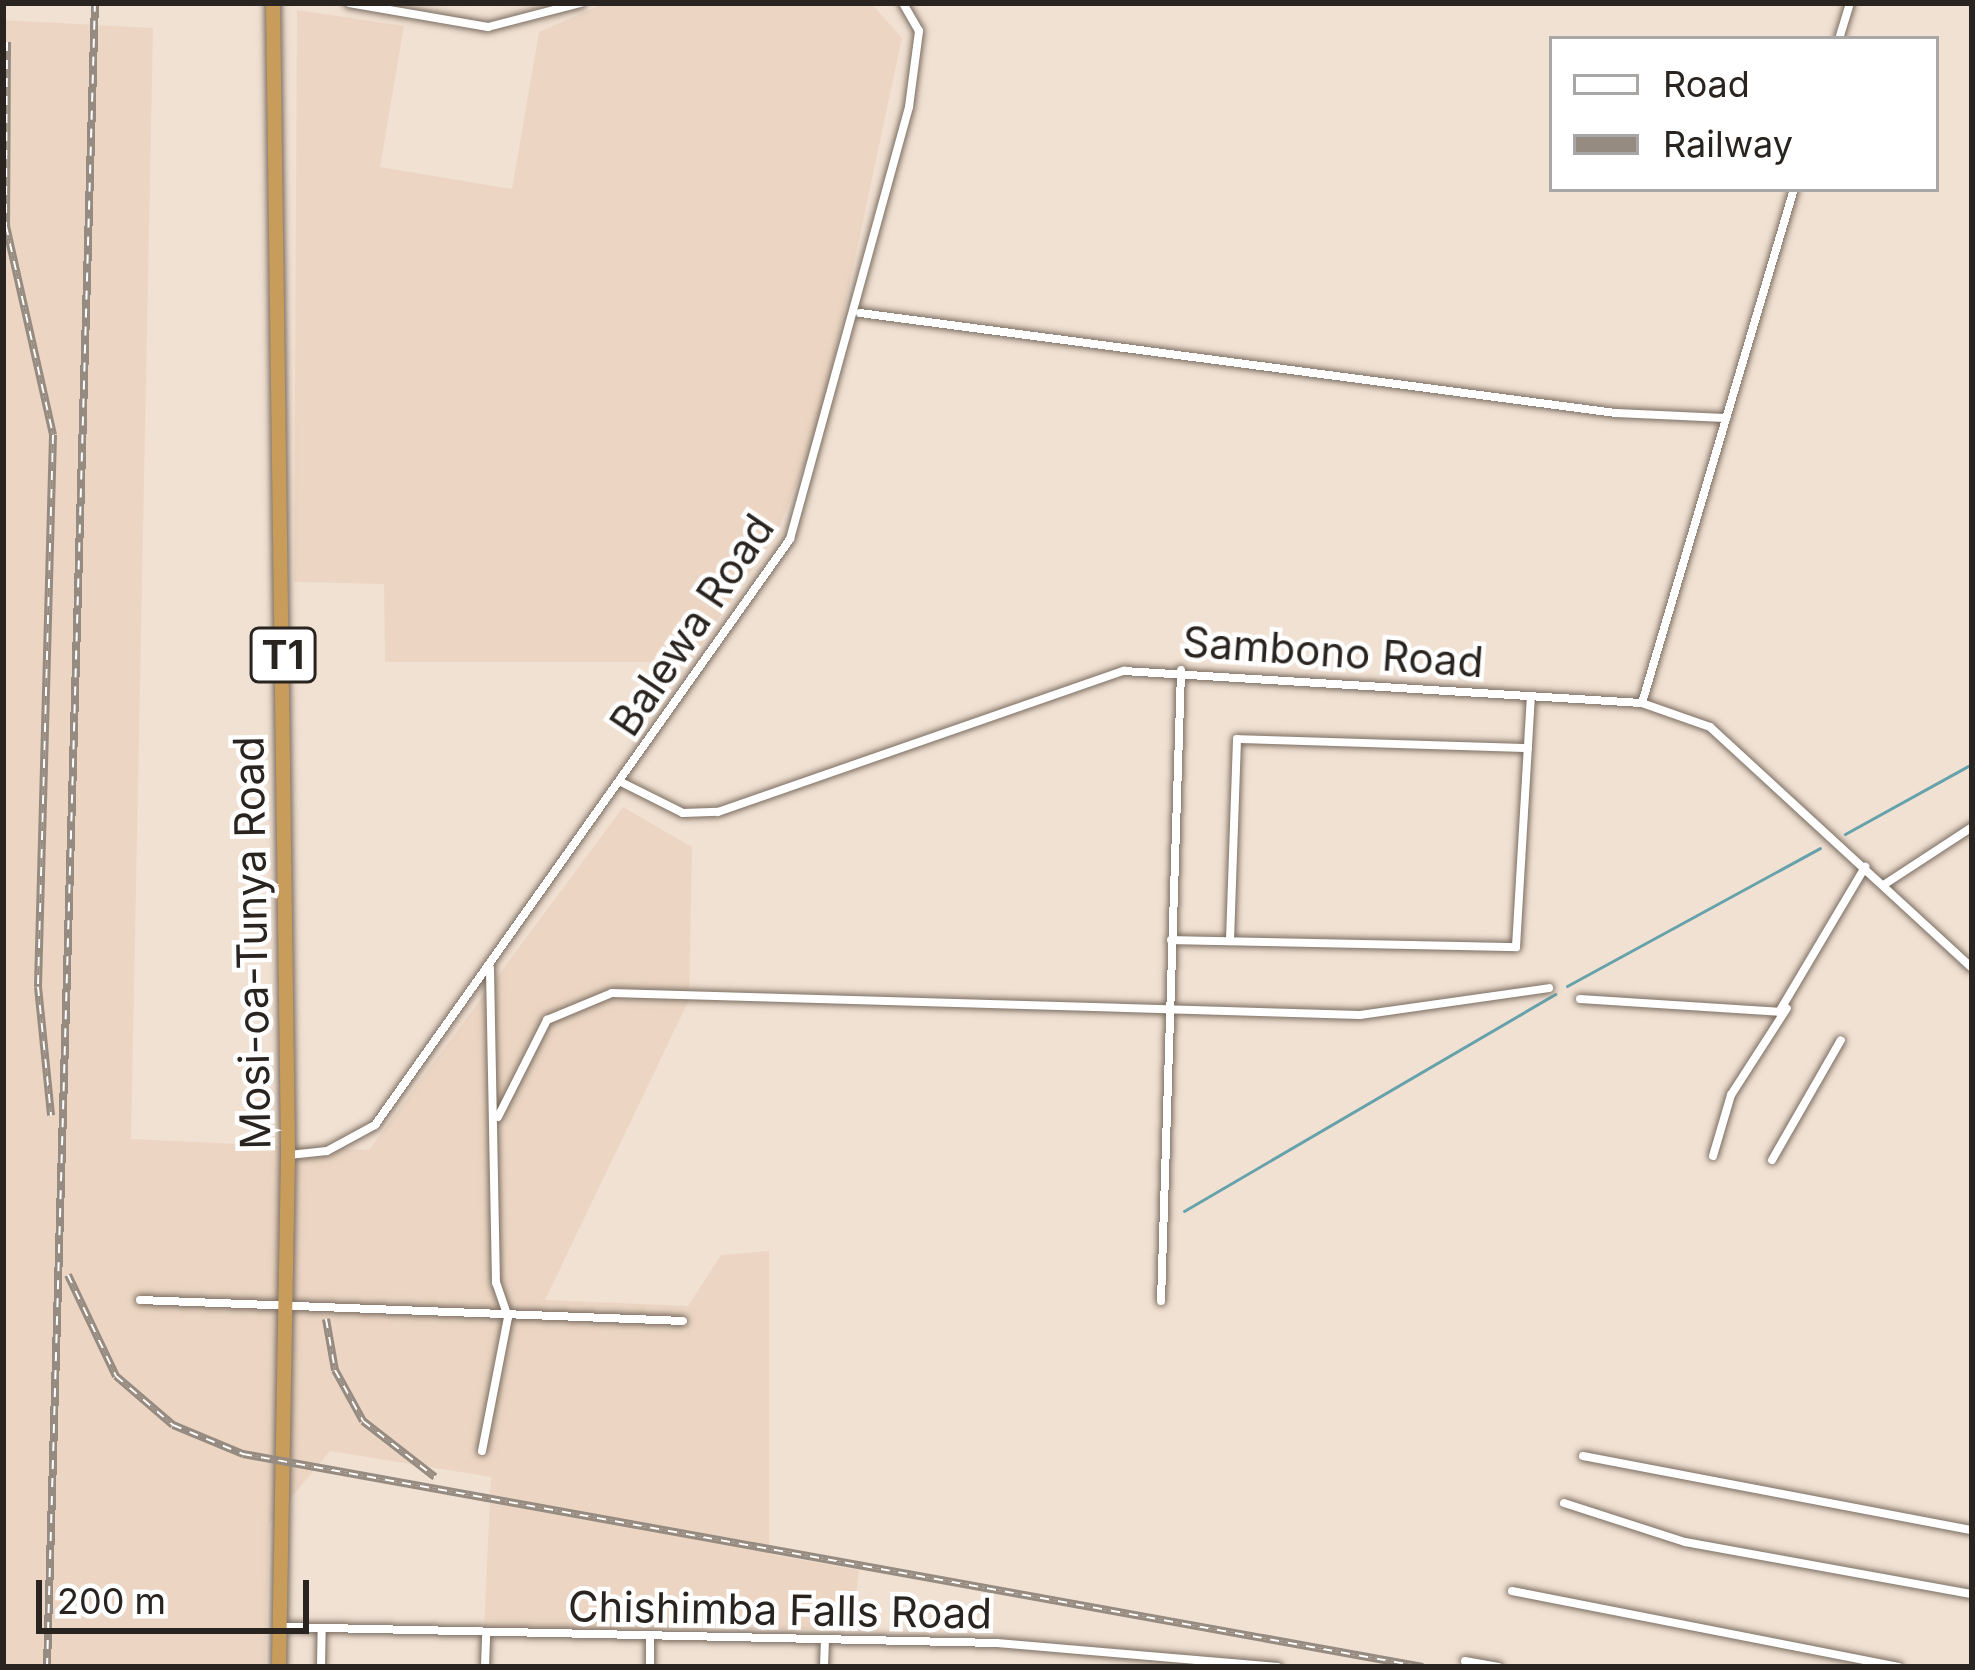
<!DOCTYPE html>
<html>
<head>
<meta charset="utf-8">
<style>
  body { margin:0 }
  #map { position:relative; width:1975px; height:1670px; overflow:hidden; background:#f1e1d3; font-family:Inter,sans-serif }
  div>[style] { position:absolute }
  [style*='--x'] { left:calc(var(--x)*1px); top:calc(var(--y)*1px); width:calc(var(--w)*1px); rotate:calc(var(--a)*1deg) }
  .built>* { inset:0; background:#ecd6c3 }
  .stream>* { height:3px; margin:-1.5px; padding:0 1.5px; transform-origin:1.5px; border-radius:1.5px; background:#65a2ac }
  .roads { filter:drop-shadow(0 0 3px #7a6d61) drop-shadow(0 0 3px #7a6d61) }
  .minor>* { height:8px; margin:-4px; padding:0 4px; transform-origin:4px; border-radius:4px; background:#fff }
  .trunk>* { height:14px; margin:-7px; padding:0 7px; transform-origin:7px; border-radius:7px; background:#c89c5a }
  .rail>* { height:8px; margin-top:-4px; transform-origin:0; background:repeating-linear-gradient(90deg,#fff 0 9px,#968b81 0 18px); box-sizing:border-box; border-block:3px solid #968b81 }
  span { translate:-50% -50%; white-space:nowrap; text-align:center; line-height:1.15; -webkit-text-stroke:9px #fff; paint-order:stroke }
  .shield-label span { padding:3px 9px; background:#fff; border:3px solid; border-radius:9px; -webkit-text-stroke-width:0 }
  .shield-label { font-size:39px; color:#29241f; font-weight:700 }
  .street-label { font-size:42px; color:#29241f }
  .frame { position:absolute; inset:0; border:6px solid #29241f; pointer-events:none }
  .legend { position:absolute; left:1549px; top:36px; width:390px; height:156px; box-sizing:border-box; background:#fff; border:3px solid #a9a7a5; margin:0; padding:15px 21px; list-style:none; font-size:36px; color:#29241f }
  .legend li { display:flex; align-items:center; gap:24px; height:60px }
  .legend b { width:60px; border:3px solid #a9a7a5 }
  .scale { position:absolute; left:36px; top:1580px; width:273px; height:54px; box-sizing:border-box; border:6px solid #29241f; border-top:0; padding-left:15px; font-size:36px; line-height:42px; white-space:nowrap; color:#29241f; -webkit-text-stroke:9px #fff; paint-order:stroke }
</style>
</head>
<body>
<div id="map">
  <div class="built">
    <div style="clip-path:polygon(605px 3px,871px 3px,902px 38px,819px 427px,777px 533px,689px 662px,385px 662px,384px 584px,294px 582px,297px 10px,404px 26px,380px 167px,512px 189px,539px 32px)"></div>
    <div style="clip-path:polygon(3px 20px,153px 28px,131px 1139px,369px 1150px,623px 807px,692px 847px,689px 1000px,545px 1300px,688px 1306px,721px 1255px,769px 1251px,769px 1554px,859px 1570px,852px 1629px,484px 1629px,491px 1477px,330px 1451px,269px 1524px,265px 1667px,3px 1667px)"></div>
  </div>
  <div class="stream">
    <div style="--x:1845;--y:834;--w:145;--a:-28.9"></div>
    <div style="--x:1567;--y:986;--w:288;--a:-28.6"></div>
    <div style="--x:1184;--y:1211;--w:430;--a:-30.3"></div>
  </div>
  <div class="roads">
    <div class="minor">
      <div style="--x:349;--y:3;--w:141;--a:9.8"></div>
      <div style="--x:488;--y:27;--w:96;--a:-14.5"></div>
      <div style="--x:1839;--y:39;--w:38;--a:-73"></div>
      <div style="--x:860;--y:313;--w:762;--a:7.54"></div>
      <div style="--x:1615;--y:413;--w:111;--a:2.6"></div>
      <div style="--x:1642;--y:703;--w:536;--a:-73.53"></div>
      <div style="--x:621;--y:782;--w:69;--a:26.6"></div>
      <div style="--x:683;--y:813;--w:35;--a:-2"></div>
      <div style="--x:718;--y:812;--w:430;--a:-19.2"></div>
      <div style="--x:1124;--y:671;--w:519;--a:3.54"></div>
      <div style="--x:1642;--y:703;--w:72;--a:19.4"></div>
      <div style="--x:1710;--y:727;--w:356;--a:42.6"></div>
      <div style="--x:1885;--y:884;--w:104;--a:-33.2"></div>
      <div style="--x:1171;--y:940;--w:345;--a:1.2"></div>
      <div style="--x:1516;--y:947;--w:250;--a:-86.6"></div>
      <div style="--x:1230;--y:940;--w:201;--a:-88"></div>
      <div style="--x:1237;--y:739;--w:291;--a:1.8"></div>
      <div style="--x:1580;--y:999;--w:199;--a:3.7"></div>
      <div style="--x:1779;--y:1012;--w:169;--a:-59.3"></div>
      <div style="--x:498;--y:1117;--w:109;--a:-63.2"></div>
      <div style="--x:547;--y:1020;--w:70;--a:-22.6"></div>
      <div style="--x:612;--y:993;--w:748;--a:1.68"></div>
      <div style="--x:1360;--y:1015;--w:191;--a:-8.1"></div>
      <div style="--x:289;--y:1155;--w:38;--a:-6"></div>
      <div style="--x:327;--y:1151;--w:55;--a:-28.4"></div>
      <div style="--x:375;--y:1125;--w:718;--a:-54.69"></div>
      <div style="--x:790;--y:539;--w:448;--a:-74.6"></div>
      <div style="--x:909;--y:107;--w:77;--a:-82.5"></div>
      <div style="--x:919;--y:31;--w:32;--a:-120"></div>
      <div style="--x:1713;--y:1156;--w:64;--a:-73.6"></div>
      <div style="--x:1731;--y:1095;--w:103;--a:-57.2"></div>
      <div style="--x:1772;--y:1160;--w:138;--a:-60.1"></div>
      <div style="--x:140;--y:1300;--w:543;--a:2.21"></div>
      <div style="--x:1161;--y:1301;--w:631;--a:-88.18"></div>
      <div style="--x:482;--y:1451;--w:136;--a:-79"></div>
      <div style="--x:508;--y:1317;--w:36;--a:-109"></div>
      <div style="--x:496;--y:1283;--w:315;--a:-91.1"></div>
      <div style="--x:1583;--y:1456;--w:396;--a:10.8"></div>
      <div style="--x:1564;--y:1503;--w:127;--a:17.9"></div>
      <div style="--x:1685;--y:1542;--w:292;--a:10.3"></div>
      <div style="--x:1512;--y:1591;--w:394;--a:11.1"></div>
      <div style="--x:281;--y:1627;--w:716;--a:1.28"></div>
      <div style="--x:997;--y:1643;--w:282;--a:4.9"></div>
      <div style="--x:1465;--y:1661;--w:34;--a:10"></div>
      <div style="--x:321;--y:1667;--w:39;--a:-89"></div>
      <div style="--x:485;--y:1667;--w:33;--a:-88"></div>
      <div style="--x:650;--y:1667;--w:30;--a:-90"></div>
      <div style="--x:824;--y:1667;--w:27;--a:-88"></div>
    </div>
    <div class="trunk">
      <div style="--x:273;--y:3;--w:1152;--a:89.25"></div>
      <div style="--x:288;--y:1155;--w:512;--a:91.01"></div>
    </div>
  </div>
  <div class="rail">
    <div style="--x:7;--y:42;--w:184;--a:90.3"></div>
    <div style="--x:6;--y:226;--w:214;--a:77.3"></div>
    <div style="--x:53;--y:435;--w:552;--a:91.56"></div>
    <div style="--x:38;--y:987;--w:129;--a:84.2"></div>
    <div style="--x:68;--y:1275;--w:112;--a:64.6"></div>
    <div style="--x:116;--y:1376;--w:75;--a:40.7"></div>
    <div style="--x:173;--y:1425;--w:76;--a:22.5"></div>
    <div style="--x:243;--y:1454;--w:1199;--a:10.23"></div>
    <div style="--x:326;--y:1319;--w:52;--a:80"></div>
    <div style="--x:335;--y:1370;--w:58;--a:61.2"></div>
    <div style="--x:363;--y:1421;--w:91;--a:37.9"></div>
    <div style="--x:47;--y:1667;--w:1665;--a:-88.35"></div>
  </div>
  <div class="shield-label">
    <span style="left:283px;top:655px">T1</span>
  </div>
  <div class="street-label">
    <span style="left:692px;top:625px;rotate:-56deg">Balewa Road</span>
    <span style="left:1333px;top:652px;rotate:4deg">Sambono Road</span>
    <span style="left:252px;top:943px;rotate:-91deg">Mosi-oa-Tunya Road</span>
    <span style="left:780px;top:1610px;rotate:1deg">Chishimba Falls Road</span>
  </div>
  <div class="frame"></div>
  <ul class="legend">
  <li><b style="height:15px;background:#fff"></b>Road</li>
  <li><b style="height:15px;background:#968b81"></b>Railway</li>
  </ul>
  <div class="scale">200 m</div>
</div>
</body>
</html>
